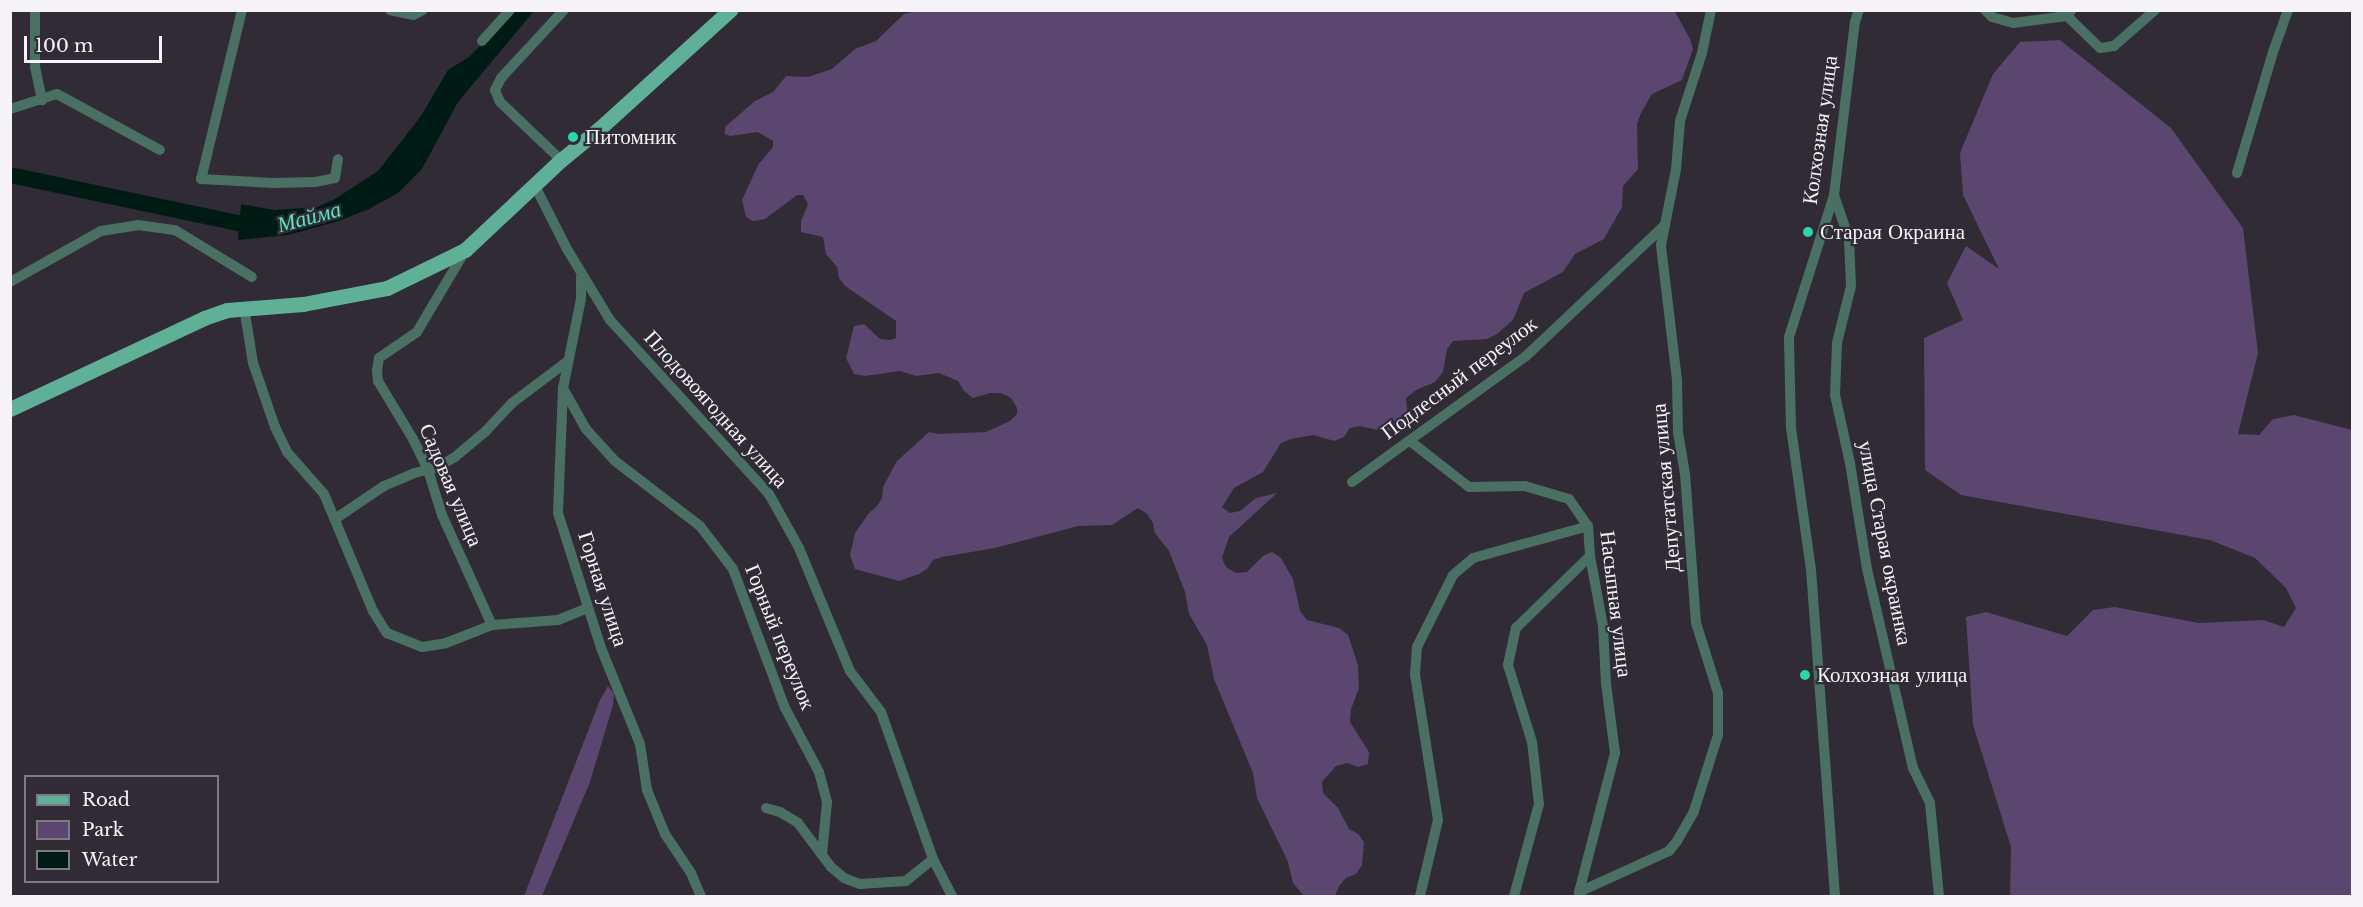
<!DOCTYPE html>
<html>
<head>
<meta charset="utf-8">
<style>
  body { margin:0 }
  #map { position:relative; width:2363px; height:907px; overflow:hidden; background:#302b35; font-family:"Libre Baskerville",serif }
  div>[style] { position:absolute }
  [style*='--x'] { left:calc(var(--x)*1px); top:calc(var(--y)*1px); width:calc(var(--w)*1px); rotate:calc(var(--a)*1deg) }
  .green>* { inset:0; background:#5a466e }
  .water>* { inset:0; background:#001b13 }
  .river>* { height:16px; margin:-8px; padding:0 8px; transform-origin:8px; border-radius:8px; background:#001b13 }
  .minor>* { height:10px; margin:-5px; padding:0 5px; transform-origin:5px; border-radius:5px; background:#4a6f63 }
  .primary>* { height:15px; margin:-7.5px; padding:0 7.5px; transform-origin:7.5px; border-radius:7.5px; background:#5fb097 }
  .dots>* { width:16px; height:16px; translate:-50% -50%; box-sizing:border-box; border:3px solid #302b35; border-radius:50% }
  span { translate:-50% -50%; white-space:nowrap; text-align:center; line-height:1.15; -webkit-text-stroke:4.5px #302b35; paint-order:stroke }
  .street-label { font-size:21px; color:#f5f2f8 }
  .poi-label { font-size:21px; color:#f5f2f8 }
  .left { translate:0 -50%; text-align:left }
  .water-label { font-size:22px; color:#59e6bf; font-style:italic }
  .frame { position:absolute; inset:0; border:12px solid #f5f2f8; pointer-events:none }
  .legend { position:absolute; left:24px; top:775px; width:195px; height:108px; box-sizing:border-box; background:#302b35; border:2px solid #7f7b83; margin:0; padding:8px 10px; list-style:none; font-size:18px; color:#f5f2f8 }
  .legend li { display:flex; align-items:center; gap:12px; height:30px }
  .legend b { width:30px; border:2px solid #7f7b83 }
  .scale { position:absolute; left:24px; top:36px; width:138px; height:27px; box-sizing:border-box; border:3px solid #f5f2f8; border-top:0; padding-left:8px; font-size:18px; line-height:21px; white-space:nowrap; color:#f5f2f8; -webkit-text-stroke:4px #302b35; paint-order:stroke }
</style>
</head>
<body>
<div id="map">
  <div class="green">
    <div style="clip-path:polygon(916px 11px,1674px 10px,1690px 39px,1693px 49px,1682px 80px,1652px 94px,1641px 113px,1637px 124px,1638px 169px,1623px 186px,1622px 207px,1604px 239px,1575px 254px,1563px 272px,1524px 293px,1513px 320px,1497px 334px,1487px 339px,1453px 341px,1447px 349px,1443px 372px,1435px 382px,1416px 390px,1406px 398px,1408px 420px,1405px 430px,1382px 431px,1360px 426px,1350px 428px,1344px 437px,1334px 441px,1313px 435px,1291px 439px,1281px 443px,1263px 472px,1234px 488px,1222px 507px,1230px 513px,1240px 511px,1256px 498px,1277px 493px,1229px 537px,1222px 558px,1226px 567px,1236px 573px,1247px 572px,1263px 556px,1272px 552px,1281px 558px,1293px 579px,1300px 611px,1307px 620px,1339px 628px,1348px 635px,1358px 665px,1359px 688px,1351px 709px,1350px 722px,1369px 752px,1368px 764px,1358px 767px,1347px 763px,1336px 766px,1322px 782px,1323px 793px,1338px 808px,1349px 829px,1358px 834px,1364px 842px,1362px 865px,1356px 874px,1346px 878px,1339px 886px,1335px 896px,1304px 896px,1293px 883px,1288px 862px,1257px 798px,1253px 773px,1214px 679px,1207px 645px,1189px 614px,1185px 592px,1169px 551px,1155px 533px,1153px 523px,1147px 514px,1138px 508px,1112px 525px,1078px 526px,995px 548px,942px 557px,933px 560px,927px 569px,919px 574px,899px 581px,855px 569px,850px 555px,855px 533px,869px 513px,877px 506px,882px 498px,883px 487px,897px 461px,929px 432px,939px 434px,986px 432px,1010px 421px,1017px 414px,1017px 408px,1011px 398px,1001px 393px,990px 393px,973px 398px,964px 391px,958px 381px,939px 373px,916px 376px,900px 371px,865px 376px,854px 374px,846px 358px,854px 326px,864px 324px,880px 339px,891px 340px,896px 338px,896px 321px,845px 286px,839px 278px,837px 267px,826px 254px,823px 237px,801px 232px,801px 221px,808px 204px,803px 195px,797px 195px,765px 219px,753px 221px,746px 217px,742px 200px,758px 165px,773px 147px,773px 141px,758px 132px,730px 136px,725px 134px,725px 127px,755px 101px,773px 92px,786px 76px,808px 77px,832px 69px,855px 49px,876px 41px,904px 14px)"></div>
    <div style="clip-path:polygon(2060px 40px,2171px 128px,2243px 228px,2258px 353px,2238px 434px,2259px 435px,2273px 419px,2294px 415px,2352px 430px,2352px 896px,2010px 896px,2011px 847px,1973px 725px,1966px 617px,1986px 612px,2067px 636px,2093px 610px,2115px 607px,2199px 623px,2263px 620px,2284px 627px,2296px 608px,2286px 588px,2255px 558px,2210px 540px,1961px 495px,1925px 470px,1924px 338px,1963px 320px,1947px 283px,1966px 246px,1999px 269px,1963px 195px,1960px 153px,1993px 74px,2020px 42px)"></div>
    <div style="clip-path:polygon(608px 686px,614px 694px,613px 705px,590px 782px,542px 896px,524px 896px,600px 700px)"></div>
  </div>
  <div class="water">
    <div style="clip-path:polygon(514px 11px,534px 11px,458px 102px,422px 169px,398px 193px,369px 209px,339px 221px,288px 235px,238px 240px,241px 204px,274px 210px,317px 207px,335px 199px,378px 171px,421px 116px,448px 70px,469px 57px)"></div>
  </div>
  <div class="river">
    <div style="--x:10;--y:175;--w:258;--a:11.9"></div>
  </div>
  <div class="minor">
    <div style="--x:35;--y:10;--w:57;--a:90"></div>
    <div style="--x:35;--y:67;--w:34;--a:78"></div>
    <div style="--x:242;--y:10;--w:174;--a:103.6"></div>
    <div style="--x:201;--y:179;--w:72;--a:3.2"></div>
    <div style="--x:273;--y:183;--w:42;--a:-1.4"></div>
    <div style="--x:315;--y:182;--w:20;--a:-11"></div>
    <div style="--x:335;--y:178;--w:19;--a:-81"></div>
    <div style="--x:390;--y:10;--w:24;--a:12"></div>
    <div style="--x:413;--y:15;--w:11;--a:-27"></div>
    <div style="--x:1985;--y:10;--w:10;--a:45"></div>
    <div style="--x:1992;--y:17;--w:22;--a:16"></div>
    <div style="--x:2013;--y:23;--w:54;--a:-7.4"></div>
    <div style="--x:2067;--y:16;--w:6;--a:-51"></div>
    <div style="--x:2067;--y:16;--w:46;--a:44.1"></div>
    <div style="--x:2100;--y:48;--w:14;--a:-8"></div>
    <div style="--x:2114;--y:46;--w:55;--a:-41.3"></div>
    <div style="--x:482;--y:41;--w:42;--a:-47.9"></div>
    <div style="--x:10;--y:109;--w:49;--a:-17.7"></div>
    <div style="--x:57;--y:94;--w:117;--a:28.5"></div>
    <div style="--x:561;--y:160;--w:84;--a:-136.4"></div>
    <div style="--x:500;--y:102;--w:13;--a:-113"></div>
    <div style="--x:495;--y:90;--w:13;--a:-63"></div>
    <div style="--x:501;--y:78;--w:93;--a:-47.2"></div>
    <div style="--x:2237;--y:173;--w:126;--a:-73.4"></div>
    <div style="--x:2273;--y:52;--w:45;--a:-70.3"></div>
    <div style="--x:535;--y:186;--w:71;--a:63.1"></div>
    <div style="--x:567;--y:249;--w:83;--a:58.8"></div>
    <div style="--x:610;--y:320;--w:236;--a:47.6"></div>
    <div style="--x:769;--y:494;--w:62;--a:60.9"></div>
    <div style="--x:799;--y:548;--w:133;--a:67.5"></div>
    <div style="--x:850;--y:671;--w:51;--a:52.9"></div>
    <div style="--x:881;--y:712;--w:156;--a:70.5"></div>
    <div style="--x:933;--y:859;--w:42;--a:62.8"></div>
    <div style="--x:1834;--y:195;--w:46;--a:71.2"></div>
    <div style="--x:1849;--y:239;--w:47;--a:87.6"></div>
    <div style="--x:1851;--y:286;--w:59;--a:103.8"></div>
    <div style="--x:1837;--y:343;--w:52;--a:92.2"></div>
    <div style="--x:1835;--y:395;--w:70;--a:77.6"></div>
    <div style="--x:1850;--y:463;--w:107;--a:80.9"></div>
    <div style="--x:1867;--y:569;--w:204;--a:77"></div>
    <div style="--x:1913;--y:768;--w:39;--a:64"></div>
    <div style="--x:1930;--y:803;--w:93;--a:84.5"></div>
    <div style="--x:465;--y:251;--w:94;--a:120.7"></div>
    <div style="--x:417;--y:332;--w:46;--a:145.6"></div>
    <div style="--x:379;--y:358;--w:12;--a:99"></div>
    <div style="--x:377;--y:370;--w:11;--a:85"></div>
    <div style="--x:378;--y:381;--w:68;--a:58.9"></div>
    <div style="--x:413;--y:439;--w:34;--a:64"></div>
    <div style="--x:428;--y:470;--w:47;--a:72.7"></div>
    <div style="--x:442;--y:515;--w:121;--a:65.6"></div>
    <div style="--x:581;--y:277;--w:22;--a:90"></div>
    <div style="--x:581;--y:299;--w:91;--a:101.4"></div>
    <div style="--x:563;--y:388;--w:125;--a:92.3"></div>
    <div style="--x:558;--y:513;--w:142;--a:72.3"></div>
    <div style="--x:601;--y:648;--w:104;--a:67.9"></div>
    <div style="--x:640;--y:744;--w:47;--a:81.3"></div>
    <div style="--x:647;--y:790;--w:48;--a:67.8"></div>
    <div style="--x:665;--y:834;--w:47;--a:56.3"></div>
    <div style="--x:691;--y:873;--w:25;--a:67"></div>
    <div style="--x:10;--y:282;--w:104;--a:-29.3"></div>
    <div style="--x:101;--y:231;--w:37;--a:-9"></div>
    <div style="--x:138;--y:225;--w:37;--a:8"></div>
    <div style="--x:175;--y:230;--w:90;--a:31.4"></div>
    <div style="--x:244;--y:307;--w:57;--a:80.9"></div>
    <div style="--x:253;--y:363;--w:68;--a:71"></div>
    <div style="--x:275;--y:427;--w:28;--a:64"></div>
    <div style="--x:287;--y:452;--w:56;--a:48.6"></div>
    <div style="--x:324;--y:494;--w:127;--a:67.3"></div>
    <div style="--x:373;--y:611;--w:26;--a:58"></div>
    <div style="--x:387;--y:633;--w:38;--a:22"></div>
    <div style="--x:422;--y:647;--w:24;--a:-9"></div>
    <div style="--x:446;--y:643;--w:49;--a:-21.4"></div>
    <div style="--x:492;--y:625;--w:66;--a:-4.3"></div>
    <div style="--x:558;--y:620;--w:31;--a:-22"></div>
    <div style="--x:564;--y:390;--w:45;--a:60.6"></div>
    <div style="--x:586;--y:429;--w:43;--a:47.8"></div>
    <div style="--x:615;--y:461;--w:107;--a:37.4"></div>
    <div style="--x:700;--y:526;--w:54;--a:52.5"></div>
    <div style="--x:733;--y:569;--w:148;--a:69.5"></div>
    <div style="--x:785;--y:708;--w:72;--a:62"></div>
    <div style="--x:819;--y:772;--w:31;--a:75"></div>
    <div style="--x:827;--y:802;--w:52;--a:95.5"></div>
    <div style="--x:1410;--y:441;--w:75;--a:37.9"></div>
    <div style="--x:1469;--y:487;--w:56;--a:-1"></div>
    <div style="--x:1525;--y:486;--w:46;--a:16.5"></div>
    <div style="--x:1569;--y:499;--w:33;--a:55"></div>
    <div style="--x:1588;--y:526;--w:30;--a:86"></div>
    <div style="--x:1590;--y:556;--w:71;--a:79.5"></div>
    <div style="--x:1603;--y:626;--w:57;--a:87"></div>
    <div style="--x:1606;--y:683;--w:71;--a:82.7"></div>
    <div style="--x:1615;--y:753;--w:144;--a:104.5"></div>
    <div style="--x:1352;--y:482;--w:215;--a:-35.9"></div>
    <div style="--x:1526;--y:356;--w:191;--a:-43.3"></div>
    <div style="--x:335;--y:519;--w:59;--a:-34"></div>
    <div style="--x:384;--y:486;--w:33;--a:-23"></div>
    <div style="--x:414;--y:473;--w:23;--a:-13"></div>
    <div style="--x:436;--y:468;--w:22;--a:-30"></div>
    <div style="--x:455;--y:457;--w:39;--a:-40"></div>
    <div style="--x:485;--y:432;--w:40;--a:-47"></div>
    <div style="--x:512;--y:403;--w:70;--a:-36.9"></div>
    <div style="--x:766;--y:808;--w:15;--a:16"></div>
    <div style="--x:780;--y:812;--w:21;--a:31"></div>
    <div style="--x:798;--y:823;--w:55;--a:53.1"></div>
    <div style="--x:831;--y:867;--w:17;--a:40"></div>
    <div style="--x:844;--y:878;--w:17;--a:21"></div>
    <div style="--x:860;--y:884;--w:46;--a:-3.7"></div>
    <div style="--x:906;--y:881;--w:35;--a:-39"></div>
    <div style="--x:1420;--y:896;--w:78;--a:-76.7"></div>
    <div style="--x:1438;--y:820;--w:147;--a:-99"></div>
    <div style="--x:1415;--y:675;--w:28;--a:-86"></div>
    <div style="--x:1417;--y:647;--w:80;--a:-63.4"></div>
    <div style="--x:1453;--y:575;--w:26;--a:-40"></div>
    <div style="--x:1473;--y:558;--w:119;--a:-15.5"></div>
    <div style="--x:1514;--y:896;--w:95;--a:-74.8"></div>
    <div style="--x:1539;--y:804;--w:62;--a:-96.4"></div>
    <div style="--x:1532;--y:742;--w:81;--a:-107.3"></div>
    <div style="--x:1508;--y:665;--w:38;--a:-78"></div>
    <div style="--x:1516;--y:628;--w:103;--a:-44.2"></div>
    <div style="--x:1581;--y:896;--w:4;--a:-117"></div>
    <div style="--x:1579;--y:892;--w:99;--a:-24.5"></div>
    <div style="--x:1669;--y:851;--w:13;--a:-51"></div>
    <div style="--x:1677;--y:841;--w:34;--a:-60"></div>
    <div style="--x:1694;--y:811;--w:80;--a:-72.5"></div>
    <div style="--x:1718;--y:735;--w:42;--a:-90"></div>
    <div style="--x:1718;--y:693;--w:73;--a:-107.4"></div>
    <div style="--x:1696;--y:623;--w:149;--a:-94.2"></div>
    <div style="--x:1685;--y:474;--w:43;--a:-99.5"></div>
    <div style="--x:1678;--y:432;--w:52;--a:-91.1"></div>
    <div style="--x:1677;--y:380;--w:136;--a:-96.8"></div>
    <div style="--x:1661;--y:245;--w:77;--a:-78.8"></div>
    <div style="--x:1676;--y:169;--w:48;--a:-85.2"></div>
    <div style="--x:1680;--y:121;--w:71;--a:-72.1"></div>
    <div style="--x:1702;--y:53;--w:44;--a:-78.2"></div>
    <div style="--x:1835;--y:896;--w:327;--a:-94.2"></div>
    <div style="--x:1811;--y:570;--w:143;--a:-98"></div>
    <div style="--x:1791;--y:428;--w:91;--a:-91.3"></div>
    <div style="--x:1789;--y:337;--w:149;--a:-72.4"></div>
    <div style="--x:1834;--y:195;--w:174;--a:-83.1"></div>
    <div style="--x:1855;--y:22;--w:13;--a:-72"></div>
  </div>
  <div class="primary">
    <div style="--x:10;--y:409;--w:214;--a:-25.1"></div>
    <div style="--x:204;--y:318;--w:24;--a:-19"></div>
    <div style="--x:227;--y:310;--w:76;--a:-4.5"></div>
    <div style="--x:303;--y:304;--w:86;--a:-10.8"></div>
    <div style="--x:387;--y:288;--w:87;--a:-26"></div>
    <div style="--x:465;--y:250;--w:132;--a:-43.2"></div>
    <div style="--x:561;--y:160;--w:50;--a:-39.4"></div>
    <div style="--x:600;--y:128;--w:176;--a:-42.2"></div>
  </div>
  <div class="dots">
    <div style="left:573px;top:137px;background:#2bd5ac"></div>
    <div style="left:1808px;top:232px;background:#2bd5ac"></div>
    <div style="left:1805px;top:675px;background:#2bd5ac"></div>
  </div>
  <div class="street-label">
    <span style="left:1820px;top:130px;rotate:-82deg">Колхозная улица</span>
    <span style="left:1459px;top:378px;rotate:-37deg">Подлесный переулок</span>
    <span style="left:716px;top:409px;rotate:48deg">Плодовоягодная улица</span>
    <span style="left:451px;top:485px;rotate:67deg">Садовая улица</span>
    <span style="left:1666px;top:488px;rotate:-95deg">Депутатская улица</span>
    <span style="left:1885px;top:543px;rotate:79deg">улица Старая окраинка</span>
    <span style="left:603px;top:589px;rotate:72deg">Горная улица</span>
    <span style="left:1616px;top:604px;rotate:83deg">Насыпная улица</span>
    <span style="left:780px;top:637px;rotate:68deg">Горный переулок</span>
  </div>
  <div class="poi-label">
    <span class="left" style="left:585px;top:137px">Питомник</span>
    <span class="left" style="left:1820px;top:232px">Старая Окраина</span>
    <span class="left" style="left:1817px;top:675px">Колхозная улица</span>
  </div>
  <div class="water-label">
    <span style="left:309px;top:217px;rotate:-15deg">Майма</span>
  </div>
  <div class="frame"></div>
  <ul class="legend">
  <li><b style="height:8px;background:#5fb097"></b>Road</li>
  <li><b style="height:16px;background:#5a466e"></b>Park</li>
  <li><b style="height:16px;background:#001b13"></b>Water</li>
  </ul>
  <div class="scale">100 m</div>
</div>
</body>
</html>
